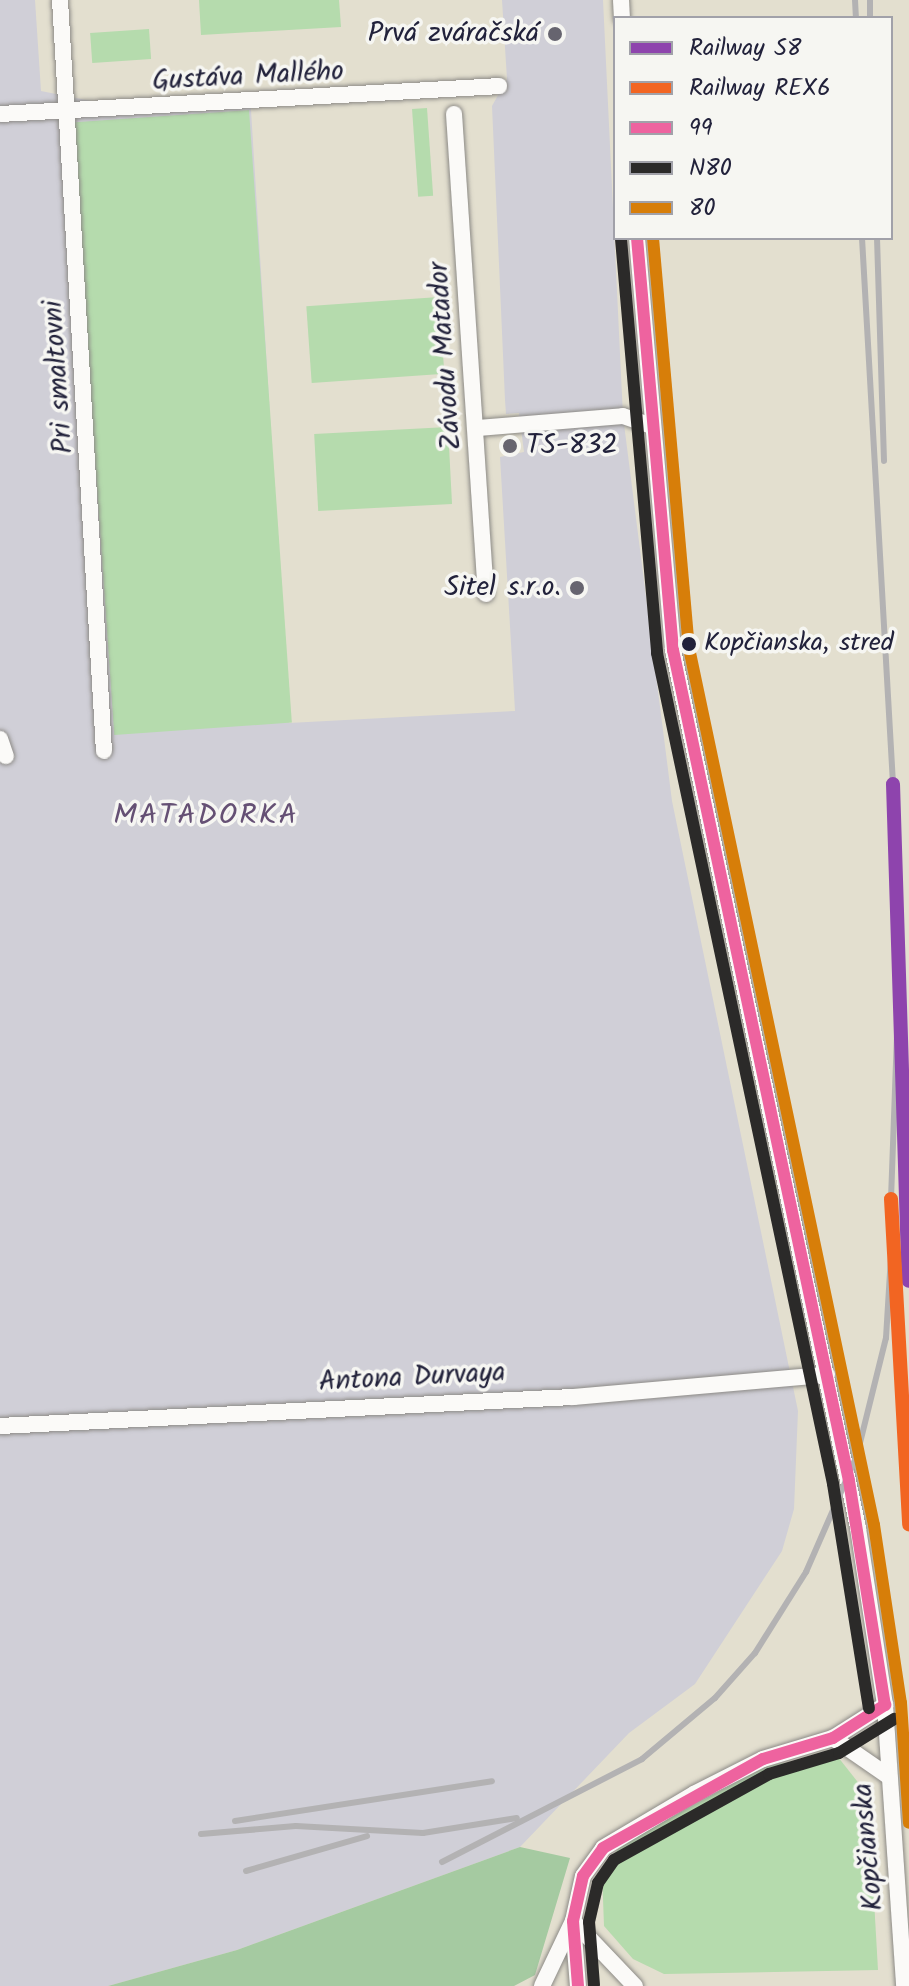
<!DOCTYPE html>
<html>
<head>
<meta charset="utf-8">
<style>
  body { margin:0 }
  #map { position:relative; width:909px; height:1986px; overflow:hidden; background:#e3dfcf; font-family:Kalam,sans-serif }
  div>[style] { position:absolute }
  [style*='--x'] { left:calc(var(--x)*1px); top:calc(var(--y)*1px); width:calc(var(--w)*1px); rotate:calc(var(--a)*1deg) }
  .industrial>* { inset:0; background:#d0cfd7 }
  .green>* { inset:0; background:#b5dbad; transform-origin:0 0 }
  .forest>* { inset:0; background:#a5caa1 }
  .roads { filter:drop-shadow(0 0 2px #8c8a86) drop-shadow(0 0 2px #8c8a86) }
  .minor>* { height:16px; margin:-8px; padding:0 8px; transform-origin:8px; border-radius:8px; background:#fbfaf8 }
  .rail>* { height:6px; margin:-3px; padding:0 3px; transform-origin:3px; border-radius:3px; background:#b3b2b3 }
  .bus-1>* { height:12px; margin:-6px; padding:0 6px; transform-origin:6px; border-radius:6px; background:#ee639f }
  .bus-2>* { height:12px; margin:-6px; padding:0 6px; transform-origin:6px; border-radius:6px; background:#2b2a29 }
  .bus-3>* { height:12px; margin:-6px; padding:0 6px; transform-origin:6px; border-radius:6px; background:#d77e09 }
  .rail-1>* { height:14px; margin:-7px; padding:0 7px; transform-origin:7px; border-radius:7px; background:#8e44ad }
  .rail-2>* { height:14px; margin:-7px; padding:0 7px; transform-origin:7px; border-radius:7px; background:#f26522 }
  .dots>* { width:22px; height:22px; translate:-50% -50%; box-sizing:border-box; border:4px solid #f6f6f2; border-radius:50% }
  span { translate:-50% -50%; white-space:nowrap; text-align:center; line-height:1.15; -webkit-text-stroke:7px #f6f6f2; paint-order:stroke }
  .bus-label { font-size:26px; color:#22223b }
  .left { translate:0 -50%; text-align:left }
  .poi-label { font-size:28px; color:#22223b }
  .right { translate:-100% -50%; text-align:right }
  .street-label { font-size:28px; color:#22223b }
  .neighbourhood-label { font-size:30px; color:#655074; letter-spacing:2px }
  .legend { position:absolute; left:613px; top:16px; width:280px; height:224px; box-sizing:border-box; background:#f6f6f2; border:2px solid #a1a1a9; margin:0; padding:10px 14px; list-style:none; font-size:24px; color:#22223b }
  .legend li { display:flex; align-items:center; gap:16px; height:40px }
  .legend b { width:40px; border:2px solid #a1a1a9 }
</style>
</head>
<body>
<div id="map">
  <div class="industrial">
    <div style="clip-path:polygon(0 0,35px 0,41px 91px,96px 102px,250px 94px,289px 723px,515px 711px,500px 457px,524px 452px,519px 413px,506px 414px,505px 400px,492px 106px,507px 79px,502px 0,603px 0,623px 416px,672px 801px,798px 1411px,794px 1509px,782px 1551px,695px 1684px,629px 1733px,520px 1847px,237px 1950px,108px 1986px,0 1986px)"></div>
  </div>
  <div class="green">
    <div style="clip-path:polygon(199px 0,339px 0,341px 27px,201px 35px)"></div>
    <div style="left:149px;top:29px;width:30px;height:59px;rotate:86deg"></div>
    <div style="left:427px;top:108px;width:88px;height:15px;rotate:86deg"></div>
    <div style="left:249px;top:110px;width:614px;height:178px;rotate:86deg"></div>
    <div style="left:439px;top:297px;width:77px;height:133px;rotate:86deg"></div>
    <div style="left:448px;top:427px;width:77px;height:134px;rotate:87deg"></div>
    <div style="clip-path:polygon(838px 1757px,868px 1795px,878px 1970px,664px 1974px,633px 1959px,604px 1926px,602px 1871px,621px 1845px,768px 1765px)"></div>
  </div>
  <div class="forest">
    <div style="clip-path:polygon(520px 1847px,570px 1858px,535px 1975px,514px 1986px,108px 1986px,237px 1950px)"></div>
  </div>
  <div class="roads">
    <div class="minor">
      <div style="--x:60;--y:0;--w:752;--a:86.65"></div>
      <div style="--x:621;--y:0;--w:18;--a:87"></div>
      <div style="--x:0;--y:114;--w:500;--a:-3.2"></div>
      <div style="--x:454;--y:114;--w:481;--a:86.2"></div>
      <div style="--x:637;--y:238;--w:414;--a:85"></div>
      <div style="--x:673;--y:650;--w:897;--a:78.1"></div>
      <div style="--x:858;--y:1528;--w:179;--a:81.3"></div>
      <div style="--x:885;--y:1705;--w:282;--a:86.1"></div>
      <div style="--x:478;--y:428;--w:145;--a:-4.7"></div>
      <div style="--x:623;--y:416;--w:28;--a:19"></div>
      <div style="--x:0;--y:739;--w:18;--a:71"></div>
      <div style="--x:0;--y:1426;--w:574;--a:-2.9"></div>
      <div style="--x:573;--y:1397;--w:255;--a:-5"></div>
      <div style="--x:833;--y:1738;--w:67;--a:34.6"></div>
      <div style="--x:573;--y:1921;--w:90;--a:46.4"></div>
      <div style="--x:573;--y:1923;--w:63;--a:85.5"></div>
      <div style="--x:542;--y:1986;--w:72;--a:-64.5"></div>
      <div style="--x:573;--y:1921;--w:46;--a:-77.5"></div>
      <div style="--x:583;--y:1876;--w:34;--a:-54"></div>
      <div style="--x:603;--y:1848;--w:106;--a:-30.7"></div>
      <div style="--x:694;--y:1794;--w:77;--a:-26.9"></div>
      <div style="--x:763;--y:1759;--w:73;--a:-16.7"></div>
      <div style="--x:833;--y:1738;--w:62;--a:-32.4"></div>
    </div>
  </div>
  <div class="rail">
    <div style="--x:855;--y:0;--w:18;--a:87"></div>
    <div style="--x:870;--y:0;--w:18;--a:90"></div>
    <div style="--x:862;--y:238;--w:547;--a:86.75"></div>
    <div style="--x:877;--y:238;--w:223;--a:88.2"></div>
    <div style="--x:904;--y:1120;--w:57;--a:85"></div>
    <div style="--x:891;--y:1199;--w:218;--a:-87.9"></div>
    <div style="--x:235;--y:1821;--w:260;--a:-8.8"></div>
    <div style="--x:201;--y:1834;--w:95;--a:-4.8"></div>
    <div style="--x:296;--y:1826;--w:127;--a:3.2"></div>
    <div style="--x:423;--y:1833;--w:95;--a:-9.1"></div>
    <div style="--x:442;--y:1862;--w:225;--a:-27.2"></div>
    <div style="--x:642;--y:1759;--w:95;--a:-39.9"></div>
    <div style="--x:715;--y:1698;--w:60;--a:-48.4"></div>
    <div style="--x:755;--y:1653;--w:96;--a:-57.8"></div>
    <div style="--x:806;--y:1572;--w:128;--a:-66.4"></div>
    <div style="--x:857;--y:1455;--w:121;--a:-76.1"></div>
    <div style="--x:886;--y:1338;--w:114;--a:-86.5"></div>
    <div style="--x:246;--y:1871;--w:126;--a:-16.1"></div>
  </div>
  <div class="bus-1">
    <div style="--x:637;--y:238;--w:414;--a:85"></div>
    <div style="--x:673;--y:650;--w:849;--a:78.04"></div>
    <div style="--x:849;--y:1481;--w:227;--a:80.9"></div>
    <div style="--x:578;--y:1986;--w:65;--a:-94.4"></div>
    <div style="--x:573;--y:1921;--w:46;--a:-77.5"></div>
    <div style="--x:583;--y:1876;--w:34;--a:-54"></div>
    <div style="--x:603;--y:1848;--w:183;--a:-29.1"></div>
    <div style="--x:763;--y:1759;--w:73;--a:-16.7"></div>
    <div style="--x:833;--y:1738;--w:62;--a:-32.4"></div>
  </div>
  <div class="bus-2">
    <div style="--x:621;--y:239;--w:416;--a:85"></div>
    <div style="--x:657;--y:653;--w:849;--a:78.04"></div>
    <div style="--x:833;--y:1484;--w:227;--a:80.9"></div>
    <div style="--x:594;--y:1985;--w:63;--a:-94.5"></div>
    <div style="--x:589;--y:1922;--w:40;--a:-77"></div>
    <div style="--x:598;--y:1883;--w:28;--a:-55"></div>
    <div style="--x:614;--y:1860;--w:177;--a:-29"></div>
    <div style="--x:769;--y:1774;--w:73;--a:-16.7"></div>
    <div style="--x:839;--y:1753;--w:65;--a:-31.7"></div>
  </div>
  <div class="bus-3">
    <div style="--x:653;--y:238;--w:412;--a:85"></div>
    <div style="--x:689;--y:648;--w:896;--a:78.09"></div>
    <div style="--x:874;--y:1525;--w:180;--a:81.4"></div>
    <div style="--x:901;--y:1703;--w:120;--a:86.2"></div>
  </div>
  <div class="rail-1">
    <div style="--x:893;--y:784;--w:497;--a:88.2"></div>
  </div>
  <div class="rail-2">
    <div style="--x:891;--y:1199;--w:326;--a:86.8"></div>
  </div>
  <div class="dots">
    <div style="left:555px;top:34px;background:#66646f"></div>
    <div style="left:510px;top:446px;background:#66646f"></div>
    <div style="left:577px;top:588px;background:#66646f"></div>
    <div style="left:689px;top:644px;background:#22223b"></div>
  </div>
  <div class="bus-label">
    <span class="left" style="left:704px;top:644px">Kopčianska, stred</span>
  </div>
  <div class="poi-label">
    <span class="right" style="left:539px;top:34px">Prvá zváračská</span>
    <span class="left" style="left:526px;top:446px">TS-832</span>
    <span class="right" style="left:561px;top:588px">Sitel s.r.o.</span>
  </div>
  <div class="street-label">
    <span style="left:248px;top:77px;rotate:-3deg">Gustáva Mallého</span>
    <span style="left:446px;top:356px;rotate:-94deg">Závodu Matador</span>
    <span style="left:59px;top:377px;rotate:-94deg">Pri smaltovni</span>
    <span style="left:412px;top:1378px;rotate:-3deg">Antona Durvaya</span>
    <span style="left:869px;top:1847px;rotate:-95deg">Kopčianska</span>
  </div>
  <div class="neighbourhood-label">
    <span style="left:206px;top:816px">MATADORKA</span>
  </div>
  <ul class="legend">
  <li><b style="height:10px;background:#8e44ad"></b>Railway S8</li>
  <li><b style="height:10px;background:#f26522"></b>Railway REX6</li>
  <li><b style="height:10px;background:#ee639f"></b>99</li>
  <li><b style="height:10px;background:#2b2a29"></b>N80</li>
  <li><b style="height:10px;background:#d77e09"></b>80</li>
  </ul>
</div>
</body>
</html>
